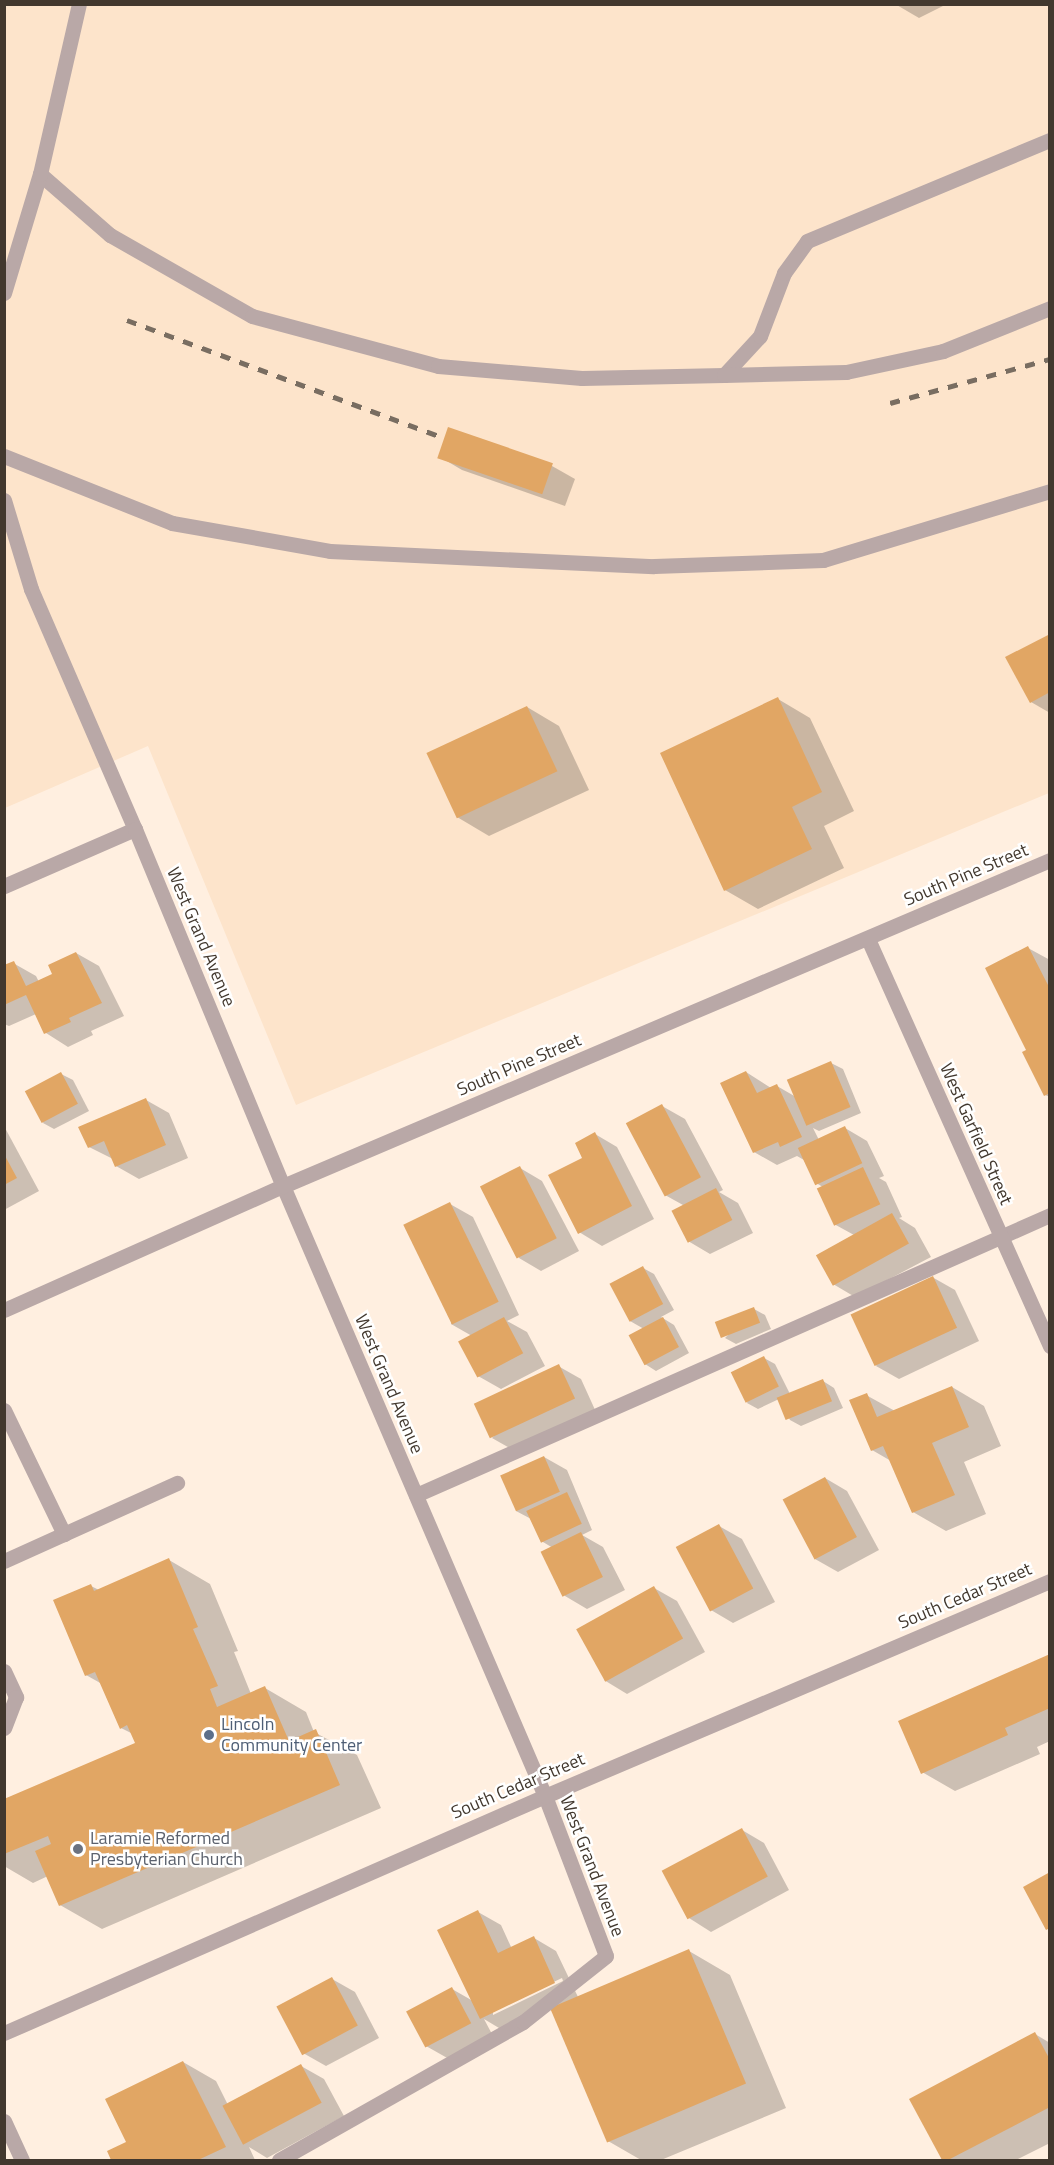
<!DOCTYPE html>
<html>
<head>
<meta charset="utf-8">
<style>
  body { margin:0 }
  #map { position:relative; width:1054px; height:2165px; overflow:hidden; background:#ffefe0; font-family:"Titillium Web",sans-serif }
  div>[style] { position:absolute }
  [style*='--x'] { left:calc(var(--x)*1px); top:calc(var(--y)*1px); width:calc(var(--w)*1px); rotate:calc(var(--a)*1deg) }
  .built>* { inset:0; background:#fde4cb }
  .shadow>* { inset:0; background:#0003 }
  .building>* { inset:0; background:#e1a664; transform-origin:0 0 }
  .service>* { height:15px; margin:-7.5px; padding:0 7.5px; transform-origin:7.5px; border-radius:7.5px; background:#b9a8a7 }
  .minor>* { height:15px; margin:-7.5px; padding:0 7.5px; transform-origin:7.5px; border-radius:7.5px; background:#b9a8a7 }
  .tertiary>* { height:15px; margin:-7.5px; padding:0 7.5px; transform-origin:7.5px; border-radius:7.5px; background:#b9a8a7 }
  .rail>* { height:4.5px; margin-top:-2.25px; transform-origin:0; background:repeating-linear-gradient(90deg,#796d61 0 10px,transparent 0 20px) }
  .dots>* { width:16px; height:16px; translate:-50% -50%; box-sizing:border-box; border:3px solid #fff; border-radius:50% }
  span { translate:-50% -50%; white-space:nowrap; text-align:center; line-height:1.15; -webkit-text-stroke:5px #fff; paint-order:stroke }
  .street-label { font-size:18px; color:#42382e }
  .service-label { font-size:18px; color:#4e5e75 }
  .left { translate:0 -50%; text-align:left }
  .worship-label { font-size:18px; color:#5b616d }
  .frame { position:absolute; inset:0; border:6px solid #42382e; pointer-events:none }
</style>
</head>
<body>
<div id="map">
  <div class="built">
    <div style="clip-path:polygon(5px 5px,1049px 5px,1049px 793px,296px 1105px,148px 746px,5px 808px)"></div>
  </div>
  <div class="shadow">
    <div style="clip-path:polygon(895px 4px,947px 4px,919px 18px)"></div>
    <div style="clip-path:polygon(440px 457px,552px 466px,575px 479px,565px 506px,462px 470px)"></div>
    <div style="clip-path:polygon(1050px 636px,1050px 713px,1031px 702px)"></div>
    <div style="clip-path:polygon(778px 699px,810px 718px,854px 811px,824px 826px,844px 868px,758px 909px,725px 890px)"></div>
    <div style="clip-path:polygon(527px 707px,559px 726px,589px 790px,489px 836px,457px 817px)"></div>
    <div style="clip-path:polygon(1028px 948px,1050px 960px,1050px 1097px,1045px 1095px,1028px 1051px)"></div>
    <div style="clip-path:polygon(76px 953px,99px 966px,124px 1016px,91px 1031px,93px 1035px,68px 1047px,46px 1033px,36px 1014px,9px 1026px,4px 1024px,4px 967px,13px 963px,36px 976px,39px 982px,54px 975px)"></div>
    <div style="clip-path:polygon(831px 1063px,843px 1069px,861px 1113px,819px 1131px,813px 1128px,819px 1140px,845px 1128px,867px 1141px,884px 1176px,879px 1178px,886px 1182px,902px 1217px,899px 1218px,915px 1228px,931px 1257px,855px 1297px,833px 1284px,854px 1235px,834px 1224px,823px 1187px,816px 1183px,804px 1160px,797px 1156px,777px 1165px,754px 1152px,746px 1072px,771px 1088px,777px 1086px,796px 1097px)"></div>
    <div style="clip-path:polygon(61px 1074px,73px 1080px,89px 1111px,54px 1129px,43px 1123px)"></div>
    <div style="clip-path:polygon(146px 1100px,169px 1113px,188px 1158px,139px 1179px,116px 1166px,113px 1159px,89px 1147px)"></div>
    <div style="clip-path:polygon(662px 1106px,685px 1119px,723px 1190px,719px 1192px,738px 1203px,753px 1233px,710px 1254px,688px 1241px,683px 1205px,665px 1195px,628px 1125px)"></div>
    <div style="clip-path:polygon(4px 1126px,39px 1191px,4px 1210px)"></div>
    <div style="clip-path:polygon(595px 1134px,617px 1147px,654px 1219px,602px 1246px,579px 1232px)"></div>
    <div style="clip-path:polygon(520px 1168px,542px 1181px,579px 1251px,541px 1271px,519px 1258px)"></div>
    <div style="clip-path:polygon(450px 1204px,473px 1217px,519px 1315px,507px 1321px,527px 1332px,545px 1366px,501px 1389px,478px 1376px,472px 1336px,451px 1324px)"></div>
    <div style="clip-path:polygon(643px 1268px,654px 1274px,674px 1310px,661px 1317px,674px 1325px,689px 1353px,656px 1371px,645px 1364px,644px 1329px,630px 1321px)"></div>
    <div style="clip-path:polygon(932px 1277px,955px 1290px,979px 1341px,899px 1379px,876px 1366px)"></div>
    <div style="clip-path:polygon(754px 1309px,765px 1315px,771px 1329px,736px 1344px,725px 1338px)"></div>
    <div style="clip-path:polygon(764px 1358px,775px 1364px,791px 1396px,823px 1381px,834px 1388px,843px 1408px,801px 1426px,790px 1420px,779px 1399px,758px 1409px,747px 1403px)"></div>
    <div style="clip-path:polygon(558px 1366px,581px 1379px,596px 1412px,515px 1451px,492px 1438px)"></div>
    <div style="clip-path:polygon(952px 1387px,984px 1406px,1001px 1446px,964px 1462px,986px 1514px,946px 1531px,913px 1512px,891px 1461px,872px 1450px,866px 1395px,895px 1411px)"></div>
    <div style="clip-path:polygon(544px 1457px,567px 1470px,592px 1530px,582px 1535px,603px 1547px,625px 1590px,587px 1609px,565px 1596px,553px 1548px,543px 1542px,533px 1520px,516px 1511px)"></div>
    <div style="clip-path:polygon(825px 1478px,847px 1491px,879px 1550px,838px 1572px,815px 1559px)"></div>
    <div style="clip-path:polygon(719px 1526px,742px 1539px,775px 1602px,733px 1623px,711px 1610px)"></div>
    <div style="clip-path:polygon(169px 1560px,210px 1584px,238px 1651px,234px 1652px,251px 1694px,265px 1688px,306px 1712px,314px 1732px,357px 1755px,381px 1808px,102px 1929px,60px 1905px,48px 1876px,33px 1883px,4px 1866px,4px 1801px,137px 1744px,133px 1734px,121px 1728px,102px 1684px,86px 1675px,91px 1586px,99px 1590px)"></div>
    <div style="clip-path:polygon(654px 1588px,677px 1601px,705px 1652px,627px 1694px,604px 1680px)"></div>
    <div style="clip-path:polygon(1050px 1655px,1050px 1741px,1037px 1747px,1040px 1754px,955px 1791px,922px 1772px)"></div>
    <div style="clip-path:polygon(742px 1830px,764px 1843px,789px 1890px,711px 1932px,689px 1918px)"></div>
    <div style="clip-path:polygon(evenodd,478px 1912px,501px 1925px,512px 1949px,534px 1938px,556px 1951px,578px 1997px,689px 1951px,730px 1975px,786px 2108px,661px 2160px,641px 2160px,608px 2141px,552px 2008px,504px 2031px,484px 2019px,493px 2036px,449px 2059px,426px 2046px,452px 1989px,473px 2001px,478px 1912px,562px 1978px,563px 1981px,493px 2015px,493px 2011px,562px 1978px)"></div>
    <div style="clip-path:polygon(332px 1979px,355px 1992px,379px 2038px,326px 2066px,303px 2053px)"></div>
    <div style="clip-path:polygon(1035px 2034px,1050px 2043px,1050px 2143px,1016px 2160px,944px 2160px,911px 2100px)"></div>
    <div style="clip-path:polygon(183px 2062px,216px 2081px,228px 2105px,301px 2066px,324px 2079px,344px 2116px,267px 2158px,249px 2147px,255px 2160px,113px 2160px,109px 2152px,128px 2142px)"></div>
  </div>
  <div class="building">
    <div style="left:448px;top:427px;width:111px;height:33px;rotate:19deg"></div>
    <div style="clip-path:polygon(1050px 634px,1050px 692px,1030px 703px,1005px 657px)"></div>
    <div style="clip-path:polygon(778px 697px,822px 792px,792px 807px,812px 849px,724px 891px,660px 753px)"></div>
    <div style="left:527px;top:706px;width:72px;height:111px;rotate:65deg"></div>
    <div style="clip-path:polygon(1028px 946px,1050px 989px,1050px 1093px,1044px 1096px,1022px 1052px,1026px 1050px,985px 968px)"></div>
    <div style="clip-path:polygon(76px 952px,102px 1003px,69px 1018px,71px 1022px,44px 1034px,26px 995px,4px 1005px,4px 965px,14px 961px,26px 986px,52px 974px,48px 965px)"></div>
    <div style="left:831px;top:1061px;width:50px;height:48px;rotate:67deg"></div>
    <div style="clip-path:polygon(746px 1071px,757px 1093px,777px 1084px,802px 1137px,780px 1147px,778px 1142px,753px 1153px,720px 1083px)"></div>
    <div style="left:61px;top:1072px;width:36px;height:41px;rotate:62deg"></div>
    <div style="clip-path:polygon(146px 1098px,166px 1145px,115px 1167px,104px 1141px,88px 1148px,78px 1127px)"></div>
    <div style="left:662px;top:1104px;width:83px;height:41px;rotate:62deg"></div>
    <div style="left:845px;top:1126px;width:41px;height:52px;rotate:65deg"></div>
    <div style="clip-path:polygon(595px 1132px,632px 1206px,578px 1234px,548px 1175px,582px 1158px,575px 1143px)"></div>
    <div style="clip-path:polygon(4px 1154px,17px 1178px,4px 1185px)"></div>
    <div style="left:520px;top:1166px;width:81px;height:45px;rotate:63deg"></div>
    <div style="left:863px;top:1167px;width:41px;height:51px;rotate:65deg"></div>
    <div style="left:716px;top:1188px;width:36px;height:50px;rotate:63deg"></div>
    <div style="left:450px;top:1202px;width:111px;height:52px;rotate:64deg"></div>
    <div style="left:892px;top:1213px;width:35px;height:87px;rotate:61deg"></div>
    <div style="left:643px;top:1266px;width:43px;height:38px;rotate:62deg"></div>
    <div style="left:933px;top:1276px;width:57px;height:91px;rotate:65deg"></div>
    <div style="left:754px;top:1307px;width:17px;height:42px;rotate:69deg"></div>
    <div style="left:504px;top:1317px;width:41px;height:52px;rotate:62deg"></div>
    <div style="left:663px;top:1317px;width:34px;height:39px;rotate:62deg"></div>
    <div style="left:764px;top:1356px;width:34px;height:37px;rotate:64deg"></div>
    <div style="left:559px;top:1364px;width:38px;height:94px;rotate:65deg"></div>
    <div style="left:823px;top:1379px;width:24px;height:50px;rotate:68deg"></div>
    <div style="clip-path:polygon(952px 1386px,969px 1427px,932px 1443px,955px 1495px,912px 1513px,883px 1446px,871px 1451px,849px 1400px,867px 1393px,877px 1417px)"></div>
    <div style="left:544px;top:1456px;width:39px;height:48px;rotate:66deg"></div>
    <div style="left:825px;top:1477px;width:68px;height:48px;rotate:62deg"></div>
    <div style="left:567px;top:1492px;width:35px;height:45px;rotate:65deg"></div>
    <div style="left:719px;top:1524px;width:73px;height:49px;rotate:62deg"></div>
    <div style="left:581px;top:1532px;width:50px;height:45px;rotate:64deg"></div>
    <div style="clip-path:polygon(169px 1558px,198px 1627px,193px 1629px,218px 1686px,210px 1689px,217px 1707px,265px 1686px,289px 1741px,316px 1729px,340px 1785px,59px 1906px,35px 1851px,51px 1844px,48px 1836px,4px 1854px,4px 1799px,135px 1743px,127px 1725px,120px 1729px,95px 1672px,85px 1676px,53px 1600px,91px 1584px,94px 1591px)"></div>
    <div style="left:654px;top:1586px;width:60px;height:89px;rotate:61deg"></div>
    <div style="clip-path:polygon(1050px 1654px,1050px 1708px,1005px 1728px,1008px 1735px,921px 1774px,898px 1721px)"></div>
    <div style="left:742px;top:1828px;width:55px;height:91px;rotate:62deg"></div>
    <div style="clip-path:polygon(1050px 1872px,1050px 1928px,1046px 1930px,1023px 1887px)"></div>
    <div style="clip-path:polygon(478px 1910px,498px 1953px,534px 1936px,555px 1983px,480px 2019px,437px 1930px)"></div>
    <div style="left:689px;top:1949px;width:146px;height:151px;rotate:67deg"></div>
    <div style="left:332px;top:1977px;width:55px;height:63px;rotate:62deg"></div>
    <div style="left:452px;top:1987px;width:41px;height:52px;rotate:62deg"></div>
    <div style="clip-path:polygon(1035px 2032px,1050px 2060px,1050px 2107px,948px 2160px,942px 2160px,909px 2099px)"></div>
    <div style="clip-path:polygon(183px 2061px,226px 2147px,198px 2160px,111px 2160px,107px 2151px,126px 2142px,105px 2099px)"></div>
    <div style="left:301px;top:2064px;width:44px;height:89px;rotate:62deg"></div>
  </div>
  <div class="service">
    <div style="--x:40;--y:174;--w:93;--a:41.1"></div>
    <div style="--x:110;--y:235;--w:163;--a:29.7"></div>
    <div style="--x:252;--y:316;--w:193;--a:15"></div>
    <div style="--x:438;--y:366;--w:144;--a:4.8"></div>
    <div style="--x:582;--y:378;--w:142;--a:-1.2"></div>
    <div style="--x:724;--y:375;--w:53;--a:-47.3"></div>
    <div style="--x:760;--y:336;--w:67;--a:-69.1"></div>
    <div style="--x:784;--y:273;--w:39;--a:-54"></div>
    <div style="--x:807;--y:241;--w:263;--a:-22.6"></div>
    <div style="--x:4;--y:293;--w:124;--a:-73.2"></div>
    <div style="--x:40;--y:174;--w:174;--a:-77.1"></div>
    <div style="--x:724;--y:375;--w:122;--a:-1.4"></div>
    <div style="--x:846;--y:372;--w:99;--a:-12.2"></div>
    <div style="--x:943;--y:351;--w:115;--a:-21.9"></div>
    <div style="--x:4;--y:456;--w:181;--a:21.7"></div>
    <div style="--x:172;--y:523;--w:160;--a:10"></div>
    <div style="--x:330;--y:551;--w:324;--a:2.7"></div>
    <div style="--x:654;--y:566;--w:169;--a:-2"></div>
    <div style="--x:823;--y:560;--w:237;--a:-16.9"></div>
    <div style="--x:4;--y:500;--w:93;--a:73.1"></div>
    <div style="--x:31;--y:589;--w:262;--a:66.6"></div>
    <div style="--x:4;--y:1410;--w:138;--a:64.2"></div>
    <div style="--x:416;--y:1495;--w:693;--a:-23.83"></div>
    <div style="--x:4;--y:1561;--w:190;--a:-24.3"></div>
    <div style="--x:4;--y:1671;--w:29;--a:65"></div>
    <div style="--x:16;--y:1697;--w:33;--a:111"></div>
    <div style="--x:279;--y:2160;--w:280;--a:-29.5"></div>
    <div style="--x:523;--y:2022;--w:106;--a:-38.5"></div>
  </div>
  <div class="minor">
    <div style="--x:4;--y:886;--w:143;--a:-23.5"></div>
    <div style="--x:135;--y:829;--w:386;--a:67.5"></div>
    <div style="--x:283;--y:1186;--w:664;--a:66.76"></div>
    <div style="--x:545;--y:1796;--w:171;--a:69.1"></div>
    <div style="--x:868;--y:939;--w:446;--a:65.9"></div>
    <div style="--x:4;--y:1310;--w:305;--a:-24"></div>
    <div style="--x:283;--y:1186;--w:833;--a:-23.03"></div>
    <div style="--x:4;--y:2121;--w:43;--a:65.2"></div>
  </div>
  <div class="tertiary">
    <div style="--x:4;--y:2033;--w:591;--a:-23.66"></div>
    <div style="--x:545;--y:1796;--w:549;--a:-23.06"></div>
  </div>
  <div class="rail">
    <div style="--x:127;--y:320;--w:339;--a:20.4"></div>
    <div style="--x:890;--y:403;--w:166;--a:-15.4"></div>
  </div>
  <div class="dots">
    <div style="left:209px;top:1735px;background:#5c6f8a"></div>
    <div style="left:78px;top:1849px;background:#6b7280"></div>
  </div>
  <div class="street-label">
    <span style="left:966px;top:875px;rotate:-23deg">South Pine Street</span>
    <span style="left:201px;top:937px;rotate:67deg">West Grand Avenue</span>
    <span style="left:519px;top:1065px;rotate:-23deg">South Pine Street</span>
    <span style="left:976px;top:1134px;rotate:66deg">West Garfield Street</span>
    <span style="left:389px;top:1384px;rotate:67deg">West Grand Avenue</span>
    <span style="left:965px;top:1596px;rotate:-23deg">South Cedar Street</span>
    <span style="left:518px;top:1786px;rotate:-23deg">South Cedar Street</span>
    <span style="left:592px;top:1866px;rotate:69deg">West Grand Avenue</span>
  </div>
  <div class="service-label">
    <span class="left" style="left:221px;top:1735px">Lincoln<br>Community Center</span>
  </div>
  <div class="worship-label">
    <span class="left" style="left:90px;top:1849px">Laramie Reformed<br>Presbyterian Church</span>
  </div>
  <div class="frame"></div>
</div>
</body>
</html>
